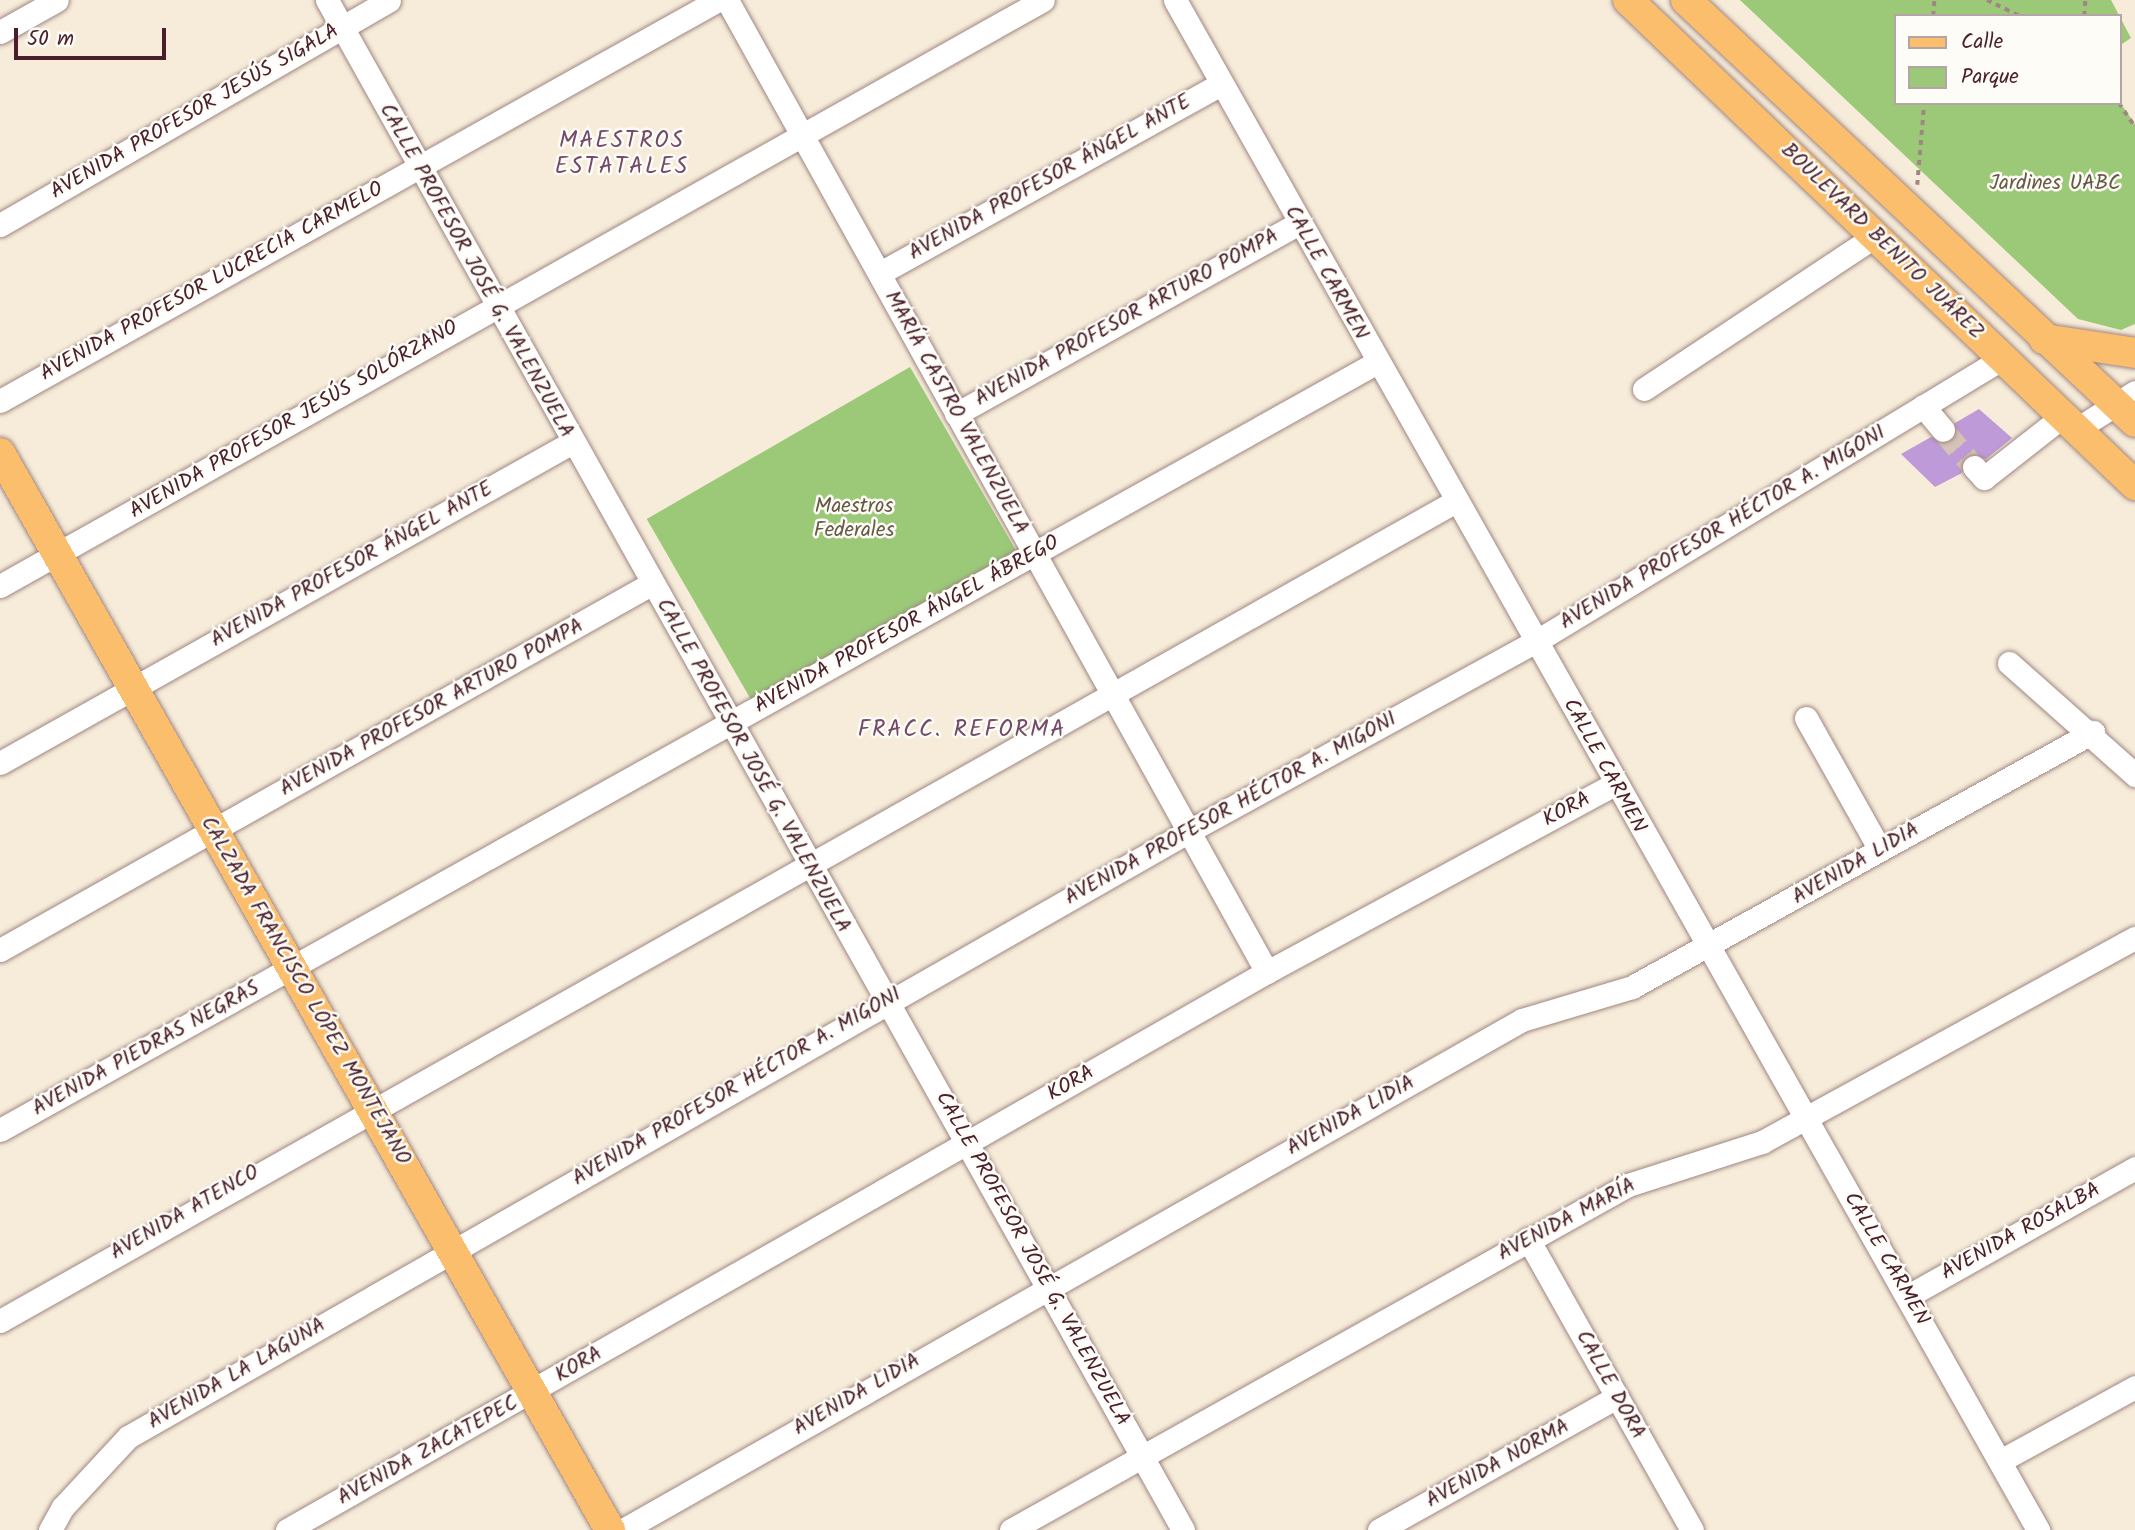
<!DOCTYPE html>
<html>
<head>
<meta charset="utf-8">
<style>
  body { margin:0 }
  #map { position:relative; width:2135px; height:1530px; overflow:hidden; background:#f6ecd9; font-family:Kalam,sans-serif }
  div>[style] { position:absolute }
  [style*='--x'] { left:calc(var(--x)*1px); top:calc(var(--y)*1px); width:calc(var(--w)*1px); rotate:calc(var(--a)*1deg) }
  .green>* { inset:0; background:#9bc978; transform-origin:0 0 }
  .building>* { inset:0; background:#be9ad8 }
  .minor-tunnel>* { height:23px; margin-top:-11.5px; transform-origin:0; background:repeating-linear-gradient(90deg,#d4c3b6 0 23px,transparent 0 34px) }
  .path>* { height:3.5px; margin-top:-1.75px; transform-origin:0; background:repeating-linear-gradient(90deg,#a08682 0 5px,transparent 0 10px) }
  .roads { filter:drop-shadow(0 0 2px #a08682) drop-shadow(0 0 2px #a08682) }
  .minor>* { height:23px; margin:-11.5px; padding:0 11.5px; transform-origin:11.5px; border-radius:11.5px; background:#fff }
  .major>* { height:30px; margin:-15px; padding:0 15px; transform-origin:15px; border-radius:15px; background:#fabe6d }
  span { translate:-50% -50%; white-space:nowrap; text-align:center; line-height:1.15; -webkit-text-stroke:5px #fdfcf7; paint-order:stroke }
  .street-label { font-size:21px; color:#4a1f2b }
  .park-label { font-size:21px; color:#665a46 }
  .neighbourhood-label { font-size:23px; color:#734a68; letter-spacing:2px }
  .legend { position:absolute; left:1894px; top:14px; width:228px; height:91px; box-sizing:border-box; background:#fdfcf7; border:2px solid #b5a4a5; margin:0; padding:9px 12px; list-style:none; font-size:21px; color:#4a1f2b }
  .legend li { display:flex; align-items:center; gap:14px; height:35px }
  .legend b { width:35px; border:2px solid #b5a4a5 }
  .scale { position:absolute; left:14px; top:28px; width:152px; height:32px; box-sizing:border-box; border:4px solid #4a1f2b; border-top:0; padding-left:9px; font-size:21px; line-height:24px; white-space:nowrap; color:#4a1f2b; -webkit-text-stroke:5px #fdfcf7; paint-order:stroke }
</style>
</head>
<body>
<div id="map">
  <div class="green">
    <div style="clip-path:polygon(1740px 0,2111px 0,2131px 38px,2119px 46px,2119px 16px,1895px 16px,1895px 103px,2119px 101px,2135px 124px,2135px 324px,2121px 330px,2078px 319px)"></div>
    <div style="left:910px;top:367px;width:215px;height:304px;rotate:60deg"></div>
  </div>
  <div class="building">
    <div style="clip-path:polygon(1979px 409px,2012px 438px,1986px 459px,1965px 456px,1962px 473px,1935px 487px,1901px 454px,1931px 437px,1951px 441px,1955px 423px)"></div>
  </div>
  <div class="minor-tunnel">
    <div style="--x:1943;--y:430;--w:48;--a:50"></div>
  </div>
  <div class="path">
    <div style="--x:1987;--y:0;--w:37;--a:26"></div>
    <div style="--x:1933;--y:16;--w:16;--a:-86"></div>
    <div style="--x:2084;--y:16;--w:16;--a:-86"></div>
    <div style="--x:2119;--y:103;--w:29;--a:56"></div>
    <div style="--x:1917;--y:185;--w:82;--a:-85.1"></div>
  </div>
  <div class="roads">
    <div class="minor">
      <div style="--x:327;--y:0;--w:1753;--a:60.77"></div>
      <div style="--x:727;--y:0;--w:1112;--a:60.95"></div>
      <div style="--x:1175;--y:0;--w:1757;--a:60.57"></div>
      <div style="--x:0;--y:32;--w:65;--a:-29.3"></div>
      <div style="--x:0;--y:225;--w:449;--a:-30"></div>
      <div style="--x:880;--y:273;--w:390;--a:-29"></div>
      <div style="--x:1644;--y:389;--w:277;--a:-33.5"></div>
      <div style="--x:0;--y:401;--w:822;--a:-29.18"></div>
      <div style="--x:1923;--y:406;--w:31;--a:50"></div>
      <div style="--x:956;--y:414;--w:393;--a:-29.1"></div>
      <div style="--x:2077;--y:429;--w:69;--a:-32.5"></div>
      <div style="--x:1974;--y:467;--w:15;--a:48"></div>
      <div style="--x:1984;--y:478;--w:100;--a:-38.1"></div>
      <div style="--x:0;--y:586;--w:1196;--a:-29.33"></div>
      <div style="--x:2009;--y:663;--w:169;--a:41.6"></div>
      <div style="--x:1806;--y:718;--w:151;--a:60.7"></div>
      <div style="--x:0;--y:763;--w:655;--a:-29.27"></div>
      <div style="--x:0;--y:950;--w:747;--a:-29.35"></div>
      <div style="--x:0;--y:1130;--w:1575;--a:-29.14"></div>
      <div style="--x:1528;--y:1239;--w:334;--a:60.6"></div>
      <div style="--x:1908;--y:1296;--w:261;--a:-29.4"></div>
      <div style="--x:0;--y:1321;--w:1669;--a:-29.39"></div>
      <div style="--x:2000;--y:1461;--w:154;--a:-28.7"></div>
      <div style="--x:50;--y:1530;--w:26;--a:-61"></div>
      <div style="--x:63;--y:1507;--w:96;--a:-47.1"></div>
      <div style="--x:128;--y:1437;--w:1224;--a:-29.73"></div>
      <div style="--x:1191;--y:830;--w:392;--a:-28.7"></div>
      <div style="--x:1535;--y:642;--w:547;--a:-31.25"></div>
      <div style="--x:287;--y:1530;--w:1128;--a:-29.66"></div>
      <div style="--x:1267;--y:972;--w:395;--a:-28.4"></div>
      <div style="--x:623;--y:1530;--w:1034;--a:-29.57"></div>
      <div style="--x:1522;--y:1020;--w:115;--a:-16.7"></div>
      <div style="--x:1632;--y:987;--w:527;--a:-28.95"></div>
      <div style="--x:1011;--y:1530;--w:707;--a:-29.21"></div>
      <div style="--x:1628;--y:1185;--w:141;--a:-17.8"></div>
      <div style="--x:1762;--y:1142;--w:425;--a:-28.7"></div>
      <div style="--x:1379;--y:1530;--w:273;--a:-29.2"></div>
    </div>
    <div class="major">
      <div style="--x:1628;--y:0;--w:702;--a:43.73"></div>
      <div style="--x:1686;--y:0;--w:616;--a:43.22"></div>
      <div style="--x:2044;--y:339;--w:92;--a:8.7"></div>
      <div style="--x:0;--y:453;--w:1238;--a:60.47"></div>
    </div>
  </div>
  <div class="street-label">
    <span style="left:195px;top:112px;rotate:-30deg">AVENIDA PROFESOR JESÚS SIGALA</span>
    <span style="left:1050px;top:178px;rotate:-29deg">AVENIDA PROFESOR ÁNGEL ANTE</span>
    <span style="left:1882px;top:242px;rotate:44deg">BOULEVARD BENITO JUÁREZ</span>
    <span style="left:476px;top:271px;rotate:61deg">CALLE PROFESOR JOSÉ G. VALENZUELA</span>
    <span style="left:1326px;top:273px;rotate:61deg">CALLE CARMEN</span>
    <span style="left:212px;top:282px;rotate:-29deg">AVENIDA PROFESOR LUCRECIA CARMELO</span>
    <span style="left:1127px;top:318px;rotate:-29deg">AVENIDA PROFESOR ARTURO POMPA</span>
    <span style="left:956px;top:413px;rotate:61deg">MARÍA CASTRO VALENZUELA</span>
    <span style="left:294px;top:420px;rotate:-30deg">AVENIDA PROFESOR JESÚS SOLÓRZANO</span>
    <span style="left:1723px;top:528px;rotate:-31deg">AVENIDA PROFESOR HÉCTOR A. MIGONI</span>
    <span style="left:352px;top:565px;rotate:-29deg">AVENIDA PROFESOR ÁNGEL ANTE</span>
    <span style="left:907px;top:625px;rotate:-29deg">AVENIDA PROFESOR ÁNGEL ÁBREGO</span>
    <span style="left:432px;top:708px;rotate:-29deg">AVENIDA PROFESOR ARTURO POMPA</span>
    <span style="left:753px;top:766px;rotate:61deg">CALLE PROFESOR JOSÉ G. VALENZUELA</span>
    <span style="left:1604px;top:766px;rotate:61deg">CALLE CARMEN</span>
    <span style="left:1231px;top:809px;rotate:-29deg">AVENIDA PROFESOR HÉCTOR A. MIGONI</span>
    <span style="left:1567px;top:810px;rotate:-28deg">KORA</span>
    <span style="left:1856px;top:864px;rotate:-30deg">AVENIDA LIDIA</span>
    <span style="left:305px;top:991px;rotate:60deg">CALZADA FRANCISCO LÓPEZ MONTEJANO</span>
    <span style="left:146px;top:1049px;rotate:-29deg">AVENIDA PIEDRAS NEGRAS</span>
    <span style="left:1071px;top:1084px;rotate:-30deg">KORA</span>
    <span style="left:737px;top:1087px;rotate:-30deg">AVENIDA PROFESOR HÉCTOR A. MIGONI</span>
    <span style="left:1351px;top:1116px;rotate:-29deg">AVENIDA LIDIA</span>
    <span style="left:185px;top:1213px;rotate:-30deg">AVENIDA ATENCO</span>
    <span style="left:1567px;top:1220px;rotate:-28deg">AVENIDA MARÍA</span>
    <span style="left:2021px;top:1232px;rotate:-29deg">AVENIDA ROSALBA</span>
    <span style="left:1032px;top:1259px;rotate:61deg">CALLE PROFESOR JOSÉ G. VALENZUELA</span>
    <span style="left:1886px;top:1259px;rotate:60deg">CALLE CARMEN</span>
    <span style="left:579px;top:1365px;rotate:-30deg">KORA</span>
    <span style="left:237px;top:1374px;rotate:-30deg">AVENIDA LA LAGUNA</span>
    <span style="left:1610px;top:1385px;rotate:61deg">CALLE DORA</span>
    <span style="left:857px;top:1395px;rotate:-30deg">AVENIDA LIDIA</span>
    <span style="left:428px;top:1451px;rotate:-29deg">AVENIDA ZACATEPEC</span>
    <span style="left:1498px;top:1464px;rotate:-29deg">AVENIDA NORMA</span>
  </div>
  <div class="park-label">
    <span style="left:2055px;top:184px">Jardines UABC</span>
    <span style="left:854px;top:519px">Maestros<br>Federales</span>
  </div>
  <div class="neighbourhood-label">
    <span style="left:622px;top:154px">MAESTROS<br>ESTATALES</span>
    <span style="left:962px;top:730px">FRACC. REFORMA</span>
  </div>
  <ul class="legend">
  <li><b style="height:9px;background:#fabe6d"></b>Calle</li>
  <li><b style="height:19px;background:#9bc978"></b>Parque</li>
  </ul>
  <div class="scale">50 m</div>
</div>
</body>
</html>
